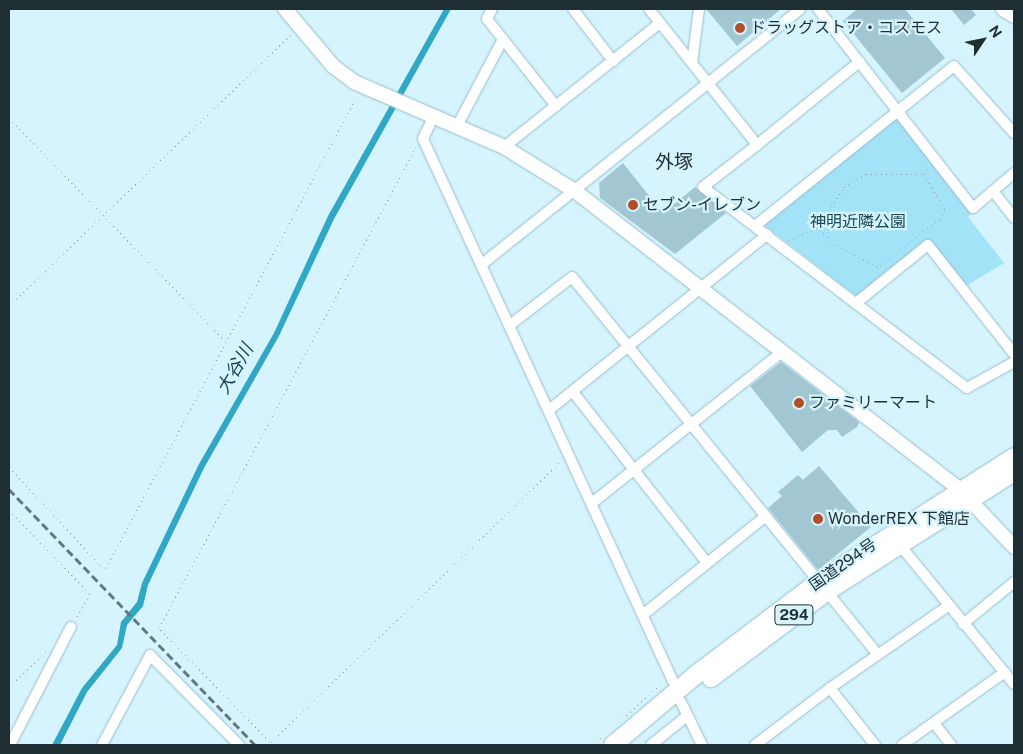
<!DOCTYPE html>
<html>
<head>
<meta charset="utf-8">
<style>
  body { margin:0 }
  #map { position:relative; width:1023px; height:754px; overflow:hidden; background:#d5f4fe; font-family:"Public Sans","Noto Sans JP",sans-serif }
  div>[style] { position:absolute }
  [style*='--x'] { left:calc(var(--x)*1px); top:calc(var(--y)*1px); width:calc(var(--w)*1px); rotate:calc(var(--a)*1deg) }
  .green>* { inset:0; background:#a2e3f7 }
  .water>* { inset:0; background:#30a7c4 }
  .building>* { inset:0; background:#a2c7d3 }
  .path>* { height:1px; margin-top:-0.5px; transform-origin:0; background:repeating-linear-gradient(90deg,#849ca4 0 1px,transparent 0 5px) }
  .roads { filter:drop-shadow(0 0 1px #99beca) drop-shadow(0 0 1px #99beca) }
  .street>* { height:10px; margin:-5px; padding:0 5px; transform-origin:5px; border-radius:5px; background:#fff }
  .secondary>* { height:14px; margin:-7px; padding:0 7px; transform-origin:7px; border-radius:7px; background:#fff }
  .highway>* { height:18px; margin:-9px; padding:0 9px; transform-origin:9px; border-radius:9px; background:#fff }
  .rail>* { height:2.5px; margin-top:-1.25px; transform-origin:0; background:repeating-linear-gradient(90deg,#63787e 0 8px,transparent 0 12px) }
  .dots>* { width:14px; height:14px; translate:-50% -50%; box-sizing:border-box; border:2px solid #d5f4fe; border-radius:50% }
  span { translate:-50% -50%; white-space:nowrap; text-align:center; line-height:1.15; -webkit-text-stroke:4.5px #d5f4fe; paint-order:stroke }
  .shield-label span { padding:1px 4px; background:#d5f4fe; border:1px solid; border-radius:4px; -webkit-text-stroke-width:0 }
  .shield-label { font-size:15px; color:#1f2e32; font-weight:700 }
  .poi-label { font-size:16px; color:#1f2e32 }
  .left { translate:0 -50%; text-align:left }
  .park-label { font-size:16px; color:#174854 }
  .street-label { font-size:16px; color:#1f2e32 }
  .water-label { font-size:18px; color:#144552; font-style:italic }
  .quarter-label { font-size:19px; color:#1f2e32 }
  .frame { position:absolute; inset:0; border:10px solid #1f2e32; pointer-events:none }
  .north { position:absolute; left:958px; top:15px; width:50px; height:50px; -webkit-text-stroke:4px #d5f4fe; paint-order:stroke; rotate:56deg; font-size:14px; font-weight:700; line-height:20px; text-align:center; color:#1f2e32 }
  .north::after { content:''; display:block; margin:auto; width:18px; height:22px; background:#1f2e32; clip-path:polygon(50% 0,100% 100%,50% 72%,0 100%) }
</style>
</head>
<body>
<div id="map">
  <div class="green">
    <div style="clip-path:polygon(894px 119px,899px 121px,972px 213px,968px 217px,1004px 263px,966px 286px,929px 241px,856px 296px,763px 224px)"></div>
  </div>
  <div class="water">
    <div style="clip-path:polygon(444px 9px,451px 9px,334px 219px,279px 336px,204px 468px,148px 585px,143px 606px,127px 625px,122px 648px,87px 692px,60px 745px,52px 745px,82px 688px,117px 645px,121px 622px,137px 602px,142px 583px,199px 464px,274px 333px,328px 216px)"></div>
  </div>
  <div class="building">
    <div style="clip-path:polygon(706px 9px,781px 9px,737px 46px)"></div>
    <div style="clip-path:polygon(857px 9px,905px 9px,945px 58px,902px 93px,843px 21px)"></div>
    <div style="clip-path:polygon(951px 9px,971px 9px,976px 15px,964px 25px)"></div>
    <div style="clip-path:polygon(623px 163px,663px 213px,695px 187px,726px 213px,675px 254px,600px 198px,599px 183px)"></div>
    <div style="clip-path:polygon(781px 362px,859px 422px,857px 427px,842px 437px,837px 430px,828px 430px,802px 452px,750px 386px)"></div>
    <div style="clip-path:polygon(819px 466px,871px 527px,818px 570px,768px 508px,782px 496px,778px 492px,798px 475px,803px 480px)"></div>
  </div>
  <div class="path">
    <div style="--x:9;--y:118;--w:310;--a:45.9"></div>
    <div style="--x:924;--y:173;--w:8;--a:-45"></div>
    <div style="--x:788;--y:240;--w:32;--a:-22"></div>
    <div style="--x:818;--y:228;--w:49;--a:-57.6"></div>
    <div style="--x:844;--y:187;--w:26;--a:-31"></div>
    <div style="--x:866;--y:174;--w:58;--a:0"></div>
    <div style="--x:924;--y:174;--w:42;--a:59.7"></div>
    <div style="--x:945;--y:210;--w:10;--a:119"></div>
    <div style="--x:940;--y:219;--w:79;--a:142.7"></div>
    <div style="--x:877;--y:267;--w:48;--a:-151.3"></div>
    <div style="--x:835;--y:244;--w:23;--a:-137"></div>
    <div style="--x:9;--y:306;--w:391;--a:-43.9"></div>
    <div style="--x:9;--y:467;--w:134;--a:47.1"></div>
    <div style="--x:100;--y:565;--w:7;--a:27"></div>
    <div style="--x:106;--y:568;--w:535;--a:-62"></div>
    <div style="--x:9;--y:510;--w:117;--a:46"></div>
    <div style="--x:90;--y:594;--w:28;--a:120"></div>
    <div style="--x:9;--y:687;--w:55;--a:-43.5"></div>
    <div style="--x:619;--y:722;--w:59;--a:-42.3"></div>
    <div style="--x:271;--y:742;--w:404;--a:-44.1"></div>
    <div style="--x:273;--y:745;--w:163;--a:-134.3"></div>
    <div style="--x:159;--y:628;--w:545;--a:-61.88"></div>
    <div style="--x:593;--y:745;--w:11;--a:-41"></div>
  </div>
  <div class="roads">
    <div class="street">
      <div style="--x:492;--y:9;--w:11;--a:117"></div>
      <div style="--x:487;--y:19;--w:111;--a:51.6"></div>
      <div style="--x:573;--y:9;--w:66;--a:52.4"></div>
      <div style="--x:649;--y:9;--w:174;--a:51.5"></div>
      <div style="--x:757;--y:145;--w:68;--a:142.1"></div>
      <div style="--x:703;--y:187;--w:332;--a:37.3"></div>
      <div style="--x:967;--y:388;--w:54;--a:-29"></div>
      <div style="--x:818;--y:9;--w:252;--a:52.1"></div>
      <div style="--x:973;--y:208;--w:54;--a:-40.5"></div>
      <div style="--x:692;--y:63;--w:54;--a:-82.6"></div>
      <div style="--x:434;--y:116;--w:25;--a:116"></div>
      <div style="--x:423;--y:139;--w:607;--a:65.25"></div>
      <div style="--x:457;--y:126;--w:98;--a:-62.1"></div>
      <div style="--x:757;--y:145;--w:132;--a:-39.1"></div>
      <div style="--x:504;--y:147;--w:199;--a:-38.5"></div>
      <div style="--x:993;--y:191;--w:34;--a:52"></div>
      <div style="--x:755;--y:226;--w:255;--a:-38.8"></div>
      <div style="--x:954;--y:66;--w:90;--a:48.2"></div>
      <div style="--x:481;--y:265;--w:409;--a:-38.7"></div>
      <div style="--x:856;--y:303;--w:92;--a:-38.9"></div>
      <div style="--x:928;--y:245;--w:139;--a:51.7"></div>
      <div style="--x:510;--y:325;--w:78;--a:-37.7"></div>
      <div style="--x:572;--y:277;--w:485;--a:51"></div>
      <div style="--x:573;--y:392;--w:217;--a:51.9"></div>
      <div style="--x:549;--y:410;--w:280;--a:-38.8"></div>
      <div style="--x:592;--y:503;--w:244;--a:-38.5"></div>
      <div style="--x:899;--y:544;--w:181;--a:50.6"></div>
      <div style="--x:644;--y:614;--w:156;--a:-38.8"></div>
      <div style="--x:963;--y:624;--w:66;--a:-39.5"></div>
      <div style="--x:830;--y:688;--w:73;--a:51.7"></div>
      <div style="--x:681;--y:702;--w:48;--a:64"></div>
      <div style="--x:934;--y:723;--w:28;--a:52"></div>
      <div style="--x:10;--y:745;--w:133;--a:-62.7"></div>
      <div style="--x:102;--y:745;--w:102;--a:-61.9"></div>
      <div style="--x:150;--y:655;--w:127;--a:45.3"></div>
      <div style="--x:651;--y:745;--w:46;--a:-38.9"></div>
      <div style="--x:755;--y:745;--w:94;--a:-37.2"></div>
      <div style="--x:830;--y:688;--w:144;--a:-34.8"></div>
      <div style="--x:902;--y:745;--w:126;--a:-35.3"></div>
    </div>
    <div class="secondary">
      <div style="--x:285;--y:9;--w:75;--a:49.9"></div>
      <div style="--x:333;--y:66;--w:26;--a:37"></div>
      <div style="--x:354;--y:82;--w:163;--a:23.4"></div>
      <div style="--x:504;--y:147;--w:84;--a:31.8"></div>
      <div style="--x:575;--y:191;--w:487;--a:37.8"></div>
      <div style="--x:960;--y:490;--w:79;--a:46.5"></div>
      <div style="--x:1003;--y:9;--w:13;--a:32"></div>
    </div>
    <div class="highway">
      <div style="--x:711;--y:678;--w:144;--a:-36.8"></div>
      <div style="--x:826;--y:592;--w:223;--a:-32.6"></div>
      <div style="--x:613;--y:745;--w:110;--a:-40.2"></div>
      <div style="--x:697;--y:674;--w:152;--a:-37.2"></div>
      <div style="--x:818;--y:582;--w:232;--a:-32.5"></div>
    </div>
  </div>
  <div class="rail">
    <div style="--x:9;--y:489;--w:355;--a:46.1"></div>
  </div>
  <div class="dots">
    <div style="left:740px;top:28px;background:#b34c28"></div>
    <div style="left:633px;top:205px;background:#b34c28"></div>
    <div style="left:799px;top:403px;background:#b34c28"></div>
    <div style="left:818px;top:519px;background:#b34c28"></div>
  </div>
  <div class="shield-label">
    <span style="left:794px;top:615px">294</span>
  </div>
  <div class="poi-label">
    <span class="left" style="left:750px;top:28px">ドラッグストア・コスモス</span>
    <span class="left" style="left:643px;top:205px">セブン-イレブン</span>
    <span class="left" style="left:809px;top:403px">ファミリーマート</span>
    <span class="left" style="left:828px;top:519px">WonderREX 下館店</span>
  </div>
  <div class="park-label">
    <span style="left:858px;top:222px">神明近隣公園</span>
  </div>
  <div class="street-label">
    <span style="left:843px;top:565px;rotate:-35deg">国道294号</span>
  </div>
  <div class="water-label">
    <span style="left:235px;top:369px;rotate:-60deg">大谷川</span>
  </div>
  <div class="quarter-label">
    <span style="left:674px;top:162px">外塚</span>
  </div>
  <div class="frame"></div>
  <div class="north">N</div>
</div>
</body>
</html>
